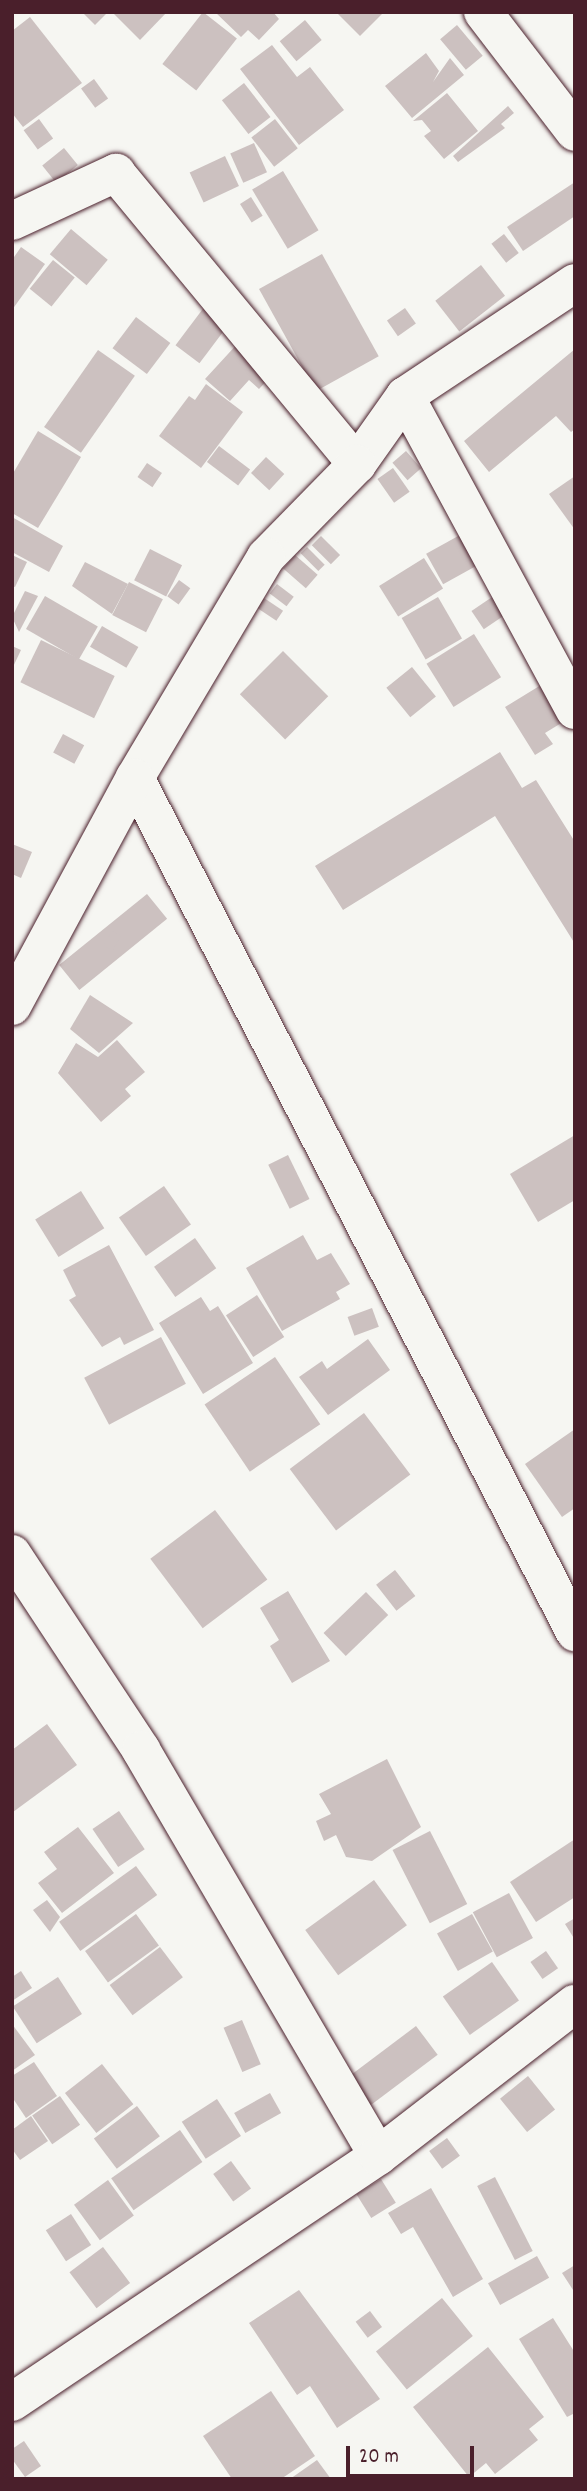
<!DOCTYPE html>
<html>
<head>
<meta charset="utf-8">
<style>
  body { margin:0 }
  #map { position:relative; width:587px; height:2491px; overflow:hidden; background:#f6f6f2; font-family:Dekko,sans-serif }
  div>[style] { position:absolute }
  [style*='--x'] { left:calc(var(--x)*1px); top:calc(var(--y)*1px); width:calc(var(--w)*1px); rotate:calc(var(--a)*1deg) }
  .building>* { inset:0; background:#ccc1c0; transform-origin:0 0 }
  .roads { filter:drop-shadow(0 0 2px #4a1f2b) drop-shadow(0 0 2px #4a1f2b) }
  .street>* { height:38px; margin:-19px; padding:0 19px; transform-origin:19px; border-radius:19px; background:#f6f6f2 }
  span { translate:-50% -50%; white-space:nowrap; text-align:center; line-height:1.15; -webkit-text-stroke:5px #f6f6f2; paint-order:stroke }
  .frame { position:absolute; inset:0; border:14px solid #4a1f2b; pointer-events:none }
  .scale { position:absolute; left:346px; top:2446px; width:128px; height:32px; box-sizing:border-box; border:4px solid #4a1f2b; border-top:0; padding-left:9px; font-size:21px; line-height:24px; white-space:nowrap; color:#4a1f2b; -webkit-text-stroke:5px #f6f6f2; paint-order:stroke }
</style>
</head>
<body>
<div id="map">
  <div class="building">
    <div style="clip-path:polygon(82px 12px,108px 12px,95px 25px)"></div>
    <div style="clip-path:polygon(112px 12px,167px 12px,140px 40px)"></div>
    <div style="left:203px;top:12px;width:43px;height:66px;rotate:38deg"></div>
    <div style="clip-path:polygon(215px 12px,273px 12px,279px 19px,259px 40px,248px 30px,241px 37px)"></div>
    <div style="clip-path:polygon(336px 12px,384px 12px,360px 36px)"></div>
    <div style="clip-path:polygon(30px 17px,82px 83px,23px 127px,12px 113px,12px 31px)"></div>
    <div style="left:305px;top:20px;width:26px;height:33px;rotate:50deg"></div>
    <div style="left:457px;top:25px;width:40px;height:22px;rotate:50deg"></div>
    <div style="clip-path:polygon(272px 45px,297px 77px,310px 67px,344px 110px,299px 145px,240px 69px)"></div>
    <div style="clip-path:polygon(426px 53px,439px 71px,433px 82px,450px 58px,464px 75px,412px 118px,385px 86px)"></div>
    <div style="left:94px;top:79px;width:24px;height:16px;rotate:54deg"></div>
    <div style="left:244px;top:83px;width:43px;height:28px;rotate:52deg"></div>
    <div style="clip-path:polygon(447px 93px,478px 131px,444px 159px,424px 136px,431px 131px,422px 120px,413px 121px)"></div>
    <div style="clip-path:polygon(508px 106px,514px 113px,501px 124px,505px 128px,458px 162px,453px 156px)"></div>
    <div style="left:39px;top:119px;width:24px;height:19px;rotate:54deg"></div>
    <div style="left:275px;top:119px;width:37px;height:30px;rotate:52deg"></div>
    <div style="left:254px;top:143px;width:32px;height:26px;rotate:66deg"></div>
    <div style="left:64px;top:148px;width:22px;height:28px;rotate:51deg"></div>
    <div style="left:225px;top:156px;width:33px;height:39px;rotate:65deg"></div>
    <div style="left:283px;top:171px;width:69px;height:36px;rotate:59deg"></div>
    <div style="clip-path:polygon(575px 182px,575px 216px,523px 251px,507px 227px)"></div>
    <div style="left:251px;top:197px;width:22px;height:13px;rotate:58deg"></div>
    <div style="left:71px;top:229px;width:48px;height:33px;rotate:40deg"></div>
    <div style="left:504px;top:234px;width:24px;height:16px;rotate:52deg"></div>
    <div style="clip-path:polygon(21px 247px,45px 264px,12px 310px,12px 260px)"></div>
    <div style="left:322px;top:254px;width:117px;height:72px;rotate:61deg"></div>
    <div style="left:53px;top:260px;width:28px;height:37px;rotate:39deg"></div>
    <div style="left:481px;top:265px;width:39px;height:58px;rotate:52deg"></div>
    <div style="left:205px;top:306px;width:30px;height:49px;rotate:37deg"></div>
    <div style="left:405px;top:308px;width:19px;height:22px;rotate:55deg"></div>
    <div style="left:136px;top:317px;width:43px;height:39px;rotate:37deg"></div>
    <div style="clip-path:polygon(239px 342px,274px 373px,259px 389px,249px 380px,230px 401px,205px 379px)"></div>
    <div style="clip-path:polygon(575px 349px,575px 429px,571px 432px,556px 416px,489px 472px,464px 441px)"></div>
    <div style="left:98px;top:350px;width:45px;height:94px;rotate:35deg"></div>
    <div style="clip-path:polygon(206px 384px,243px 412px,201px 468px,159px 436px,189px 396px,195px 400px)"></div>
    <div style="clip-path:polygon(38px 431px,81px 457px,38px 528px,12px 513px,12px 475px)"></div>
    <div style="left:219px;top:446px;width:39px;height:20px;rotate:37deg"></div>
    <div style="left:406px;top:451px;width:23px;height:18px;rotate:49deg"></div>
    <div style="left:266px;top:457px;width:25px;height:22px;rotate:43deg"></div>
    <div style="left:147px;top:463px;width:18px;height:17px;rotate:34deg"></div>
    <div style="left:393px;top:468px;width:29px;height:19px;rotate:55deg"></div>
    <div style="clip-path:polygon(575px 476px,575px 530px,549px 494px)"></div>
    <div style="clip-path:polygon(12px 517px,63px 546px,49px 572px,12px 552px)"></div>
    <div style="left:469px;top:530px;width:35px;height:49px;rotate:61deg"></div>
    <div style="left:321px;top:536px;width:27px;height:13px;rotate:45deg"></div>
    <div style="left:307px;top:547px;width:25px;height:9px;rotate:45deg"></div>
    <div style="left:150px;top:549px;width:36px;height:35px;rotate:27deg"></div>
    <div style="clip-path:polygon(12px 555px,27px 562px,15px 587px,12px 586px)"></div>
    <div style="left:295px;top:555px;width:30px;height:18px;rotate:41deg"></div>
    <div style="left:424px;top:558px;width:36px;height:53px;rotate:58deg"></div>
    <div style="clip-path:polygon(85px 562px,128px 584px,112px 614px,72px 586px)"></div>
    <div style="left:179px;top:580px;width:14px;height:20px;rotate:36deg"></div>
    <div style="left:129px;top:582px;width:38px;height:37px;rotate:27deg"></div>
    <div style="left:277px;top:584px;width:21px;height:12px;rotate:37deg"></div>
    <div style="clip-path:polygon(25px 591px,38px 596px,19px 632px,12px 617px)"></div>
    <div style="left:498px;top:593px;width:22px;height:32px;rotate:56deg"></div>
    <div style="left:45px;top:596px;width:61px;height:38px;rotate:30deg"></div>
    <div style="left:438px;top:597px;width:48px;height:42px;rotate:60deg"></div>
    <div style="left:264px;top:598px;width:23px;height:12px;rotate:34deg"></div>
    <div style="left:102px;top:626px;width:42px;height:24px;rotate:30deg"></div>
    <div style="left:474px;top:634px;width:51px;height:56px;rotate:58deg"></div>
    <div style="left:41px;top:640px;width:82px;height:47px;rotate:26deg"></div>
    <div style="clip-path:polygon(12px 646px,21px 650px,12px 669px)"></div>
    <div style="left:283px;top:651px;width:64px;height:61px;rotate:45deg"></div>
    <div style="left:412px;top:667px;width:38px;height:33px;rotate:51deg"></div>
    <div style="clip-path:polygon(541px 685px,563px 722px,545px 733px,553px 744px,535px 755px,505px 707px)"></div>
    <div style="left:63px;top:734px;width:24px;height:21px;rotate:28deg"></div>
    <div style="clip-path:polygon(500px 752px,522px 788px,536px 780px,575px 842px,575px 944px,495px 816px,343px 910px,315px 866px)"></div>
    <div style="clip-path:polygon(12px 844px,32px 852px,21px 878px,12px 874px)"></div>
    <div style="left:147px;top:894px;width:32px;height:113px;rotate:51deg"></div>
    <div style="left:112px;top:931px;width:10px;height:17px;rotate:29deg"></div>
    <div style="clip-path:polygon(90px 995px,133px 1023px,99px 1053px,70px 1029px)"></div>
    <div style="clip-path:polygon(117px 1040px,145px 1072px,125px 1089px,131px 1096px,101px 1122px,58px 1073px,76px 1043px,98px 1057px)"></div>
    <div style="clip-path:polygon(575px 1135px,575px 1200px,538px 1222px,510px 1174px)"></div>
    <div style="left:288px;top:1155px;width:49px;height:22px;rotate:64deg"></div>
    <div style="left:164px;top:1186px;width:47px;height:55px;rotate:55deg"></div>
    <div style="left:81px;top:1191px;width:44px;height:54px;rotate:58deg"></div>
    <div style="clip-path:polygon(303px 1235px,317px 1260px,331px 1253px,350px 1284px,336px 1292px,340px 1299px,282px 1331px,246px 1268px)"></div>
    <div style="left:195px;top:1238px;width:37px;height:50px;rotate:55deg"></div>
    <div style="clip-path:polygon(109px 1245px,154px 1330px,124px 1345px,120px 1337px,102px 1347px,69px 1300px,76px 1296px,63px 1270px)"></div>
    <div style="left:257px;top:1295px;width:50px;height:37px;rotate:57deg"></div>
    <div style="clip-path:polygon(201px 1297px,210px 1311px,218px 1306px,253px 1363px,203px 1394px,159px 1323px)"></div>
    <div style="left:372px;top:1308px;width:20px;height:26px;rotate:70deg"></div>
    <div style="left:161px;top:1337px;width:53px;height:87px;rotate:62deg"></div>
    <div style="clip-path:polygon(368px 1339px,390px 1370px,328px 1415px,299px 1377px,322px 1361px,327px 1369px)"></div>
    <div style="left:275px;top:1357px;width:81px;height:85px;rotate:56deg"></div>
    <div style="left:364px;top:1413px;width:77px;height:93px;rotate:53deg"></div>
    <div style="clip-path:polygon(575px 1429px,575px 1508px,562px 1517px,525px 1464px)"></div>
    <div style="left:215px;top:1510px;width:87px;height:81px;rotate:53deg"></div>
    <div style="left:395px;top:1570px;width:33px;height:24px;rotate:52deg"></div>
    <div style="clip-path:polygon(288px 1591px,330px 1661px,292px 1683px,270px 1646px,279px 1640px,260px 1608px)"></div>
    <div style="left:366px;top:1592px;width:32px;height:59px;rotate:46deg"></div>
    <div style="clip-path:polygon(47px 1724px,77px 1765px,13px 1812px,12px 1750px)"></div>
    <div style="clip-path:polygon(387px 1759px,421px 1827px,372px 1861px,346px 1857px,336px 1835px,324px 1841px,316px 1821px,331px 1814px,319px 1794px)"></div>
    <div style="left:119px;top:1811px;width:46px;height:32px;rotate:56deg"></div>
    <div style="clip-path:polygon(78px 1827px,114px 1873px,62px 1913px,38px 1883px,57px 1869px,44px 1852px)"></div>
    <div style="left:430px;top:1831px;width:82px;height:42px;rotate:63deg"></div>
    <div style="clip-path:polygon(575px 1839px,575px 1897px,536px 1922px,510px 1882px)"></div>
    <div style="left:136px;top:1866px;width:36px;height:95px;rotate:54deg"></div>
    <div style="left:374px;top:1880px;width:56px;height:85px;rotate:54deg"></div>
    <div style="left:509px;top:1893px;width:51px;height:41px;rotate:62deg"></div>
    <div style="clip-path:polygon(47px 1900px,60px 1917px,50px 1932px,33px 1910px)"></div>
    <div style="left:136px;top:1914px;width:39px;height:63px;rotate:54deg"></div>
    <div style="left:472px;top:1914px;width:43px;height:40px;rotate:61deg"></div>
    <div style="clip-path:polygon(575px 1918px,575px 1940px,565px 1924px)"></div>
    <div style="left:160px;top:1947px;width:38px;height:63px;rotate:53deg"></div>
    <div style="left:546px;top:1951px;width:21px;height:19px;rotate:55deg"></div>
    <div style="left:492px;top:1962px;width:47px;height:60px;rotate:55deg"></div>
    <div style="clip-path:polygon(21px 1971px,32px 1988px,12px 2001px,12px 1977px)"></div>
    <div style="left:58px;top:1977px;width:44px;height:54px;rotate:57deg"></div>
    <div style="left:242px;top:2020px;width:48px;height:20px;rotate:67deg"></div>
    <div style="clip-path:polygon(12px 2024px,35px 2055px,12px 2071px)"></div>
    <div style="left:416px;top:2026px;width:36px;height:89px;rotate:53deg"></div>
    <div style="clip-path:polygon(34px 2062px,57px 2096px,26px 2118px,12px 2097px,12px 2076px)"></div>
    <div style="left:102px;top:2064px;width:51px;height:47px;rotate:52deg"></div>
    <div style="left:528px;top:2076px;width:43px;height:36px;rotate:51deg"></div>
    <div style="left:270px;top:2093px;width:23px;height:41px;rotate:61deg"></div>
    <div style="left:60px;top:2096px;width:35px;height:34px;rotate:55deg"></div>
    <div style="left:217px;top:2099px;width:44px;height:42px;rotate:57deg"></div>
    <div style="left:137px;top:2106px;width:38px;height:54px;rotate:53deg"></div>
    <div style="clip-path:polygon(31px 2116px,48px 2141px,20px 2160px,12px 2149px,12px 2130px)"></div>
    <div style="left:180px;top:2130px;width:39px;height:84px;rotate:55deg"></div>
    <div style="left:447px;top:2138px;width:22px;height:22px;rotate:54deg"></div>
    <div style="left:231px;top:2161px;width:34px;height:22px;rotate:54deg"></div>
    <div style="left:495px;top:2177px;width:83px;height:20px;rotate:63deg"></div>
    <div style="left:381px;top:2179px;width:28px;height:29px;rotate:58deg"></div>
    <div style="left:108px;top:2180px;width:44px;height:42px;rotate:54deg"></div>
    <div style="clip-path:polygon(431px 2188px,483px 2279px,453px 2297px,413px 2227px,401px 2234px,388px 2213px)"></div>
    <div style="left:71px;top:2214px;width:37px;height:30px;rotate:57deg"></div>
    <div style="left:103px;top:2247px;width:45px;height:42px;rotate:53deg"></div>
    <div style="left:537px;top:2256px;width:25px;height:56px;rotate:61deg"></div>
    <div style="clip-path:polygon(575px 2265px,575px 2293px,562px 2273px)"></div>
    <div style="clip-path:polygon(299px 2290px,380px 2399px,337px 2428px,310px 2386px,297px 2395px,249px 2323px)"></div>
    <div style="left:442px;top:2298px;width:49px;height:85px;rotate:51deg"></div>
    <div style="left:370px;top:2311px;width:20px;height:18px;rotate:53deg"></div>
    <div style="clip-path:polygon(553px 2318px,575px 2353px,575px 2413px,567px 2417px,519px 2339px)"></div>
    <div style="clip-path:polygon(488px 2347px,544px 2417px,529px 2429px,538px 2440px,495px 2474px,486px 2463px,469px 2477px,413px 2407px)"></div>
    <div style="clip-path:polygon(271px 2391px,315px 2456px,281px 2479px,232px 2479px,203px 2436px)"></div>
    <div style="clip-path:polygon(24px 2441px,41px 2466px,25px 2477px,12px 2459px,12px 2449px)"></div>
    <div style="clip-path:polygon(317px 2460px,331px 2479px,290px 2479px)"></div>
  </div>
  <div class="roads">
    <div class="street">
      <div style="--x:483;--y:12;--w:151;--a:52.5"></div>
      <div style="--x:12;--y:221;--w:115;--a:-24.8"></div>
      <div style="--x:116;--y:173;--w:378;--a:50.4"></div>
      <div style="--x:357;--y:464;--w:83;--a:-54.8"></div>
      <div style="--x:405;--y:396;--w:204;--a:-33.6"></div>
      <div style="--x:405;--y:396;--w:357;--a:61.6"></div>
      <div style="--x:357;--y:464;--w:130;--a:134.4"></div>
      <div style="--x:266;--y:557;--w:257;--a:120.7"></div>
      <div style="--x:135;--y:778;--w:961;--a:62.74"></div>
      <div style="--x:12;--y:1006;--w:259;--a:-61.7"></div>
      <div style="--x:12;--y:1554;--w:235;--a:56.6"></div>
      <div style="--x:141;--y:1750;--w:470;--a:59.7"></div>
      <div style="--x:12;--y:2402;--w:441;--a:-33.9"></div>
      <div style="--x:378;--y:2156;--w:249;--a:-37.7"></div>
    </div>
  </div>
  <div class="frame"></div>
  <div class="scale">20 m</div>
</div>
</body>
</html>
